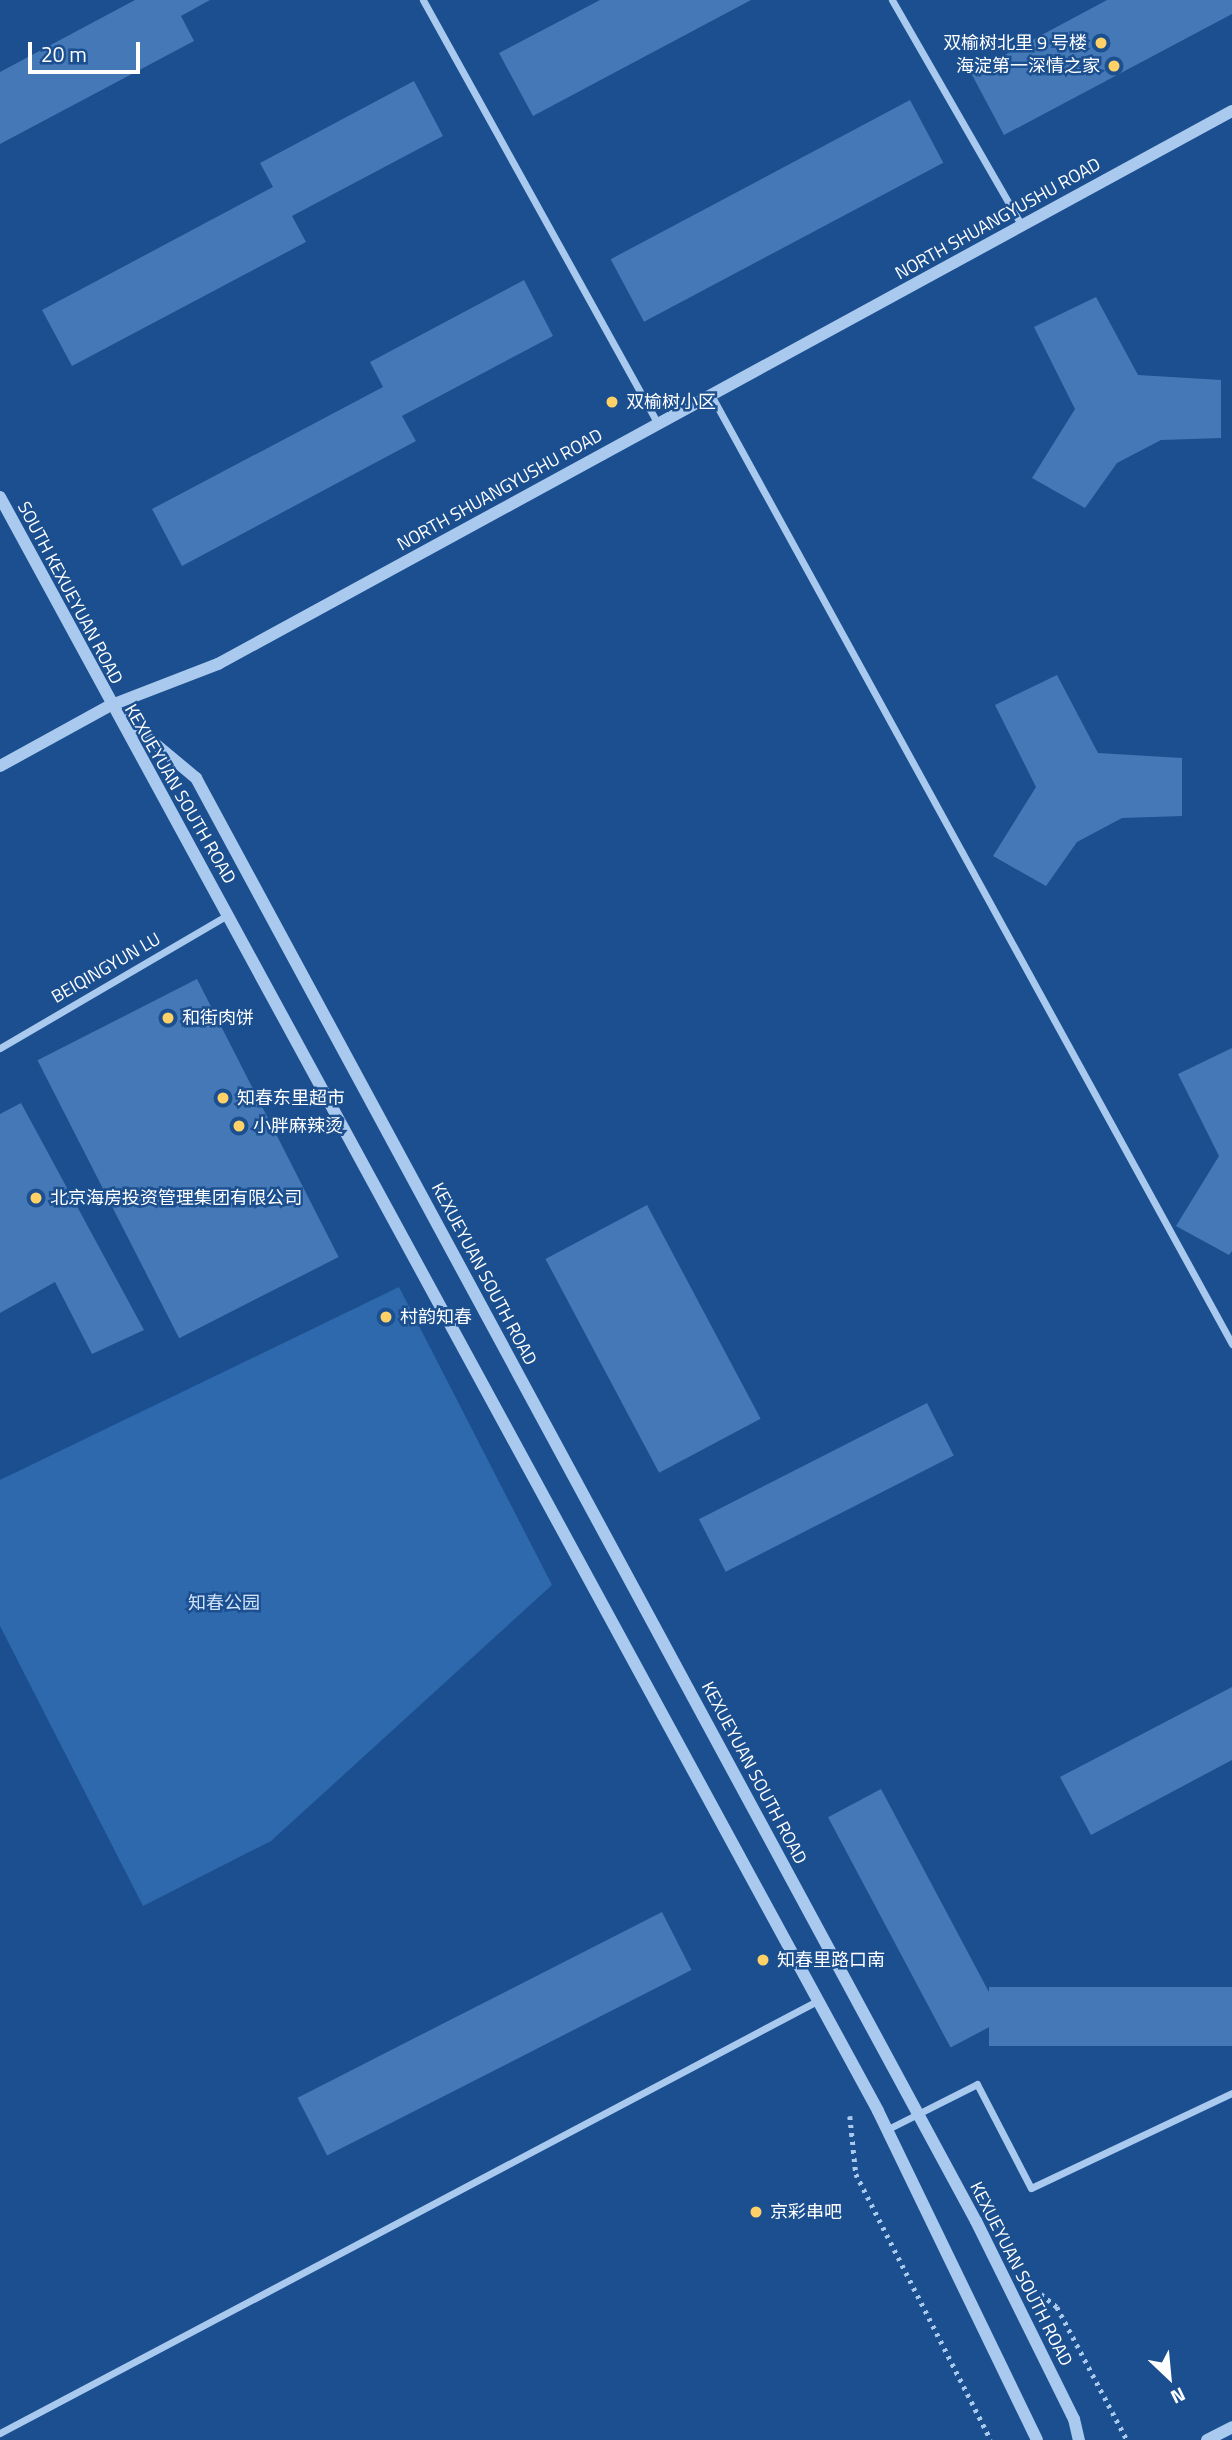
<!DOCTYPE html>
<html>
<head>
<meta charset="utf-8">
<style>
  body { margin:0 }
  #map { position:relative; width:1232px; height:2440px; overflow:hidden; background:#1b4f8f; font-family:"Titillium Web","Noto Sans SC",sans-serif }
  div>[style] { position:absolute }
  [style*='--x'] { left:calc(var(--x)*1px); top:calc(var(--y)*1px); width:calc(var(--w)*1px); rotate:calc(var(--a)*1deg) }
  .green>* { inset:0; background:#2e69ad }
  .building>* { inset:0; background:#4478b7; transform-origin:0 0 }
  .path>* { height:4.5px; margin-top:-2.25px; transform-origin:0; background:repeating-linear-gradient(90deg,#a9c9ee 0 3.5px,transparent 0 8.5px) }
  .minor>* { height:7px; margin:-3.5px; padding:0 3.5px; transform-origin:3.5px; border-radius:3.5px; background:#a9c9ee }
  .tertiary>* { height:12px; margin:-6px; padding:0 6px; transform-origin:6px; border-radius:6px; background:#a9c9ee }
  .dots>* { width:19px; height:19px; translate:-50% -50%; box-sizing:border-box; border:4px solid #1b4f8f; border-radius:50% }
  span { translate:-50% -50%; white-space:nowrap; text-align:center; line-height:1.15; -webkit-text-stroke:5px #1b4f8f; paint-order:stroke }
  .poi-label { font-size:18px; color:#fff }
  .right { translate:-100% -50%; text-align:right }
  .left { translate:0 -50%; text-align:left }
  .street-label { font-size:18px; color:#fff }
  .park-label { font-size:18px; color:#cfe3fa }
  .north { position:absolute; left:1134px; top:2342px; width:70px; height:70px; -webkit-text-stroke:5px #1b4f8f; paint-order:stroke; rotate:154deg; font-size:19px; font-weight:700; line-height:28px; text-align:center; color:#fff }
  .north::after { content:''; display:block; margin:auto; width:24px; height:32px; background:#fff; clip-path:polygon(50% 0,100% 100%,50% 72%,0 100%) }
  .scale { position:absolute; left:28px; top:42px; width:112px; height:32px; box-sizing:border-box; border:4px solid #fff; border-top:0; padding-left:9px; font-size:21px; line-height:24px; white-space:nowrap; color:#fff; -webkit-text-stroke:5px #1b4f8f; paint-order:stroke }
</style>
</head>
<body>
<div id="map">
  <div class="green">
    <div style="clip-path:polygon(399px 1287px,552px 1585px,271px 1841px,143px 1906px,0 1626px,0 1480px)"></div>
  </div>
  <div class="building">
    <div style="clip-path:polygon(135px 0,210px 0,181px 16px,194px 41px,0 144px,0 72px)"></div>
    <div style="clip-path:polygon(600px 0,751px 0,533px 116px,499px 53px)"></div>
    <div style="clip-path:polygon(1107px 0,1232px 0,1232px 14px,1004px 135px,971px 73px)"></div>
    <div style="clip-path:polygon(414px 81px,443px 136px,292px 216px,306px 242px,72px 366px,42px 310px,273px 187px,260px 163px)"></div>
    <div style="left:910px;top:100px;width:71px;height:339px;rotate:62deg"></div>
    <div style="clip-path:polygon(524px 280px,553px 336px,402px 416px,416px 441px,182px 566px,152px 509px,383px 387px,370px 362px)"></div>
    <div style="clip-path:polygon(1096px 297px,1138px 375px,1221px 380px,1221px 438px,1161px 440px,1117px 463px,1085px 508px,1032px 478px,1075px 409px,1034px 327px)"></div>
    <div style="clip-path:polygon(1057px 675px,1098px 753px,1182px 758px,1182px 816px,1122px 818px,1077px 842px,1046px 886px,993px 856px,1036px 787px,995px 705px)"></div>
    <div style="left:197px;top:979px;width:312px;height:179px;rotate:63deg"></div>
    <div style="clip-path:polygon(1232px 1048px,1232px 1251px,1229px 1255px,1176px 1226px,1219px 1156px,1178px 1074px)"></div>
    <div style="clip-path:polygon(21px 1103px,144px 1330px,92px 1354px,55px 1282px,0 1313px,0 1114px)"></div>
    <div style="left:647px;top:1205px;width:242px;height:115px;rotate:62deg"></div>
    <div style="left:927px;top:1403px;width:59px;height:256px;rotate:63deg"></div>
    <div style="clip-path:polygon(1232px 1687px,1232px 1760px,1091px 1835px,1060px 1777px)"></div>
    <div style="left:881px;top:1789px;width:261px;height:60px;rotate:62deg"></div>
    <div style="left:662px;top:1912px;width:65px;height:409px;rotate:63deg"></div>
    <div style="left:1232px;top:1987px;width:59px;height:243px;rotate:90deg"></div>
  </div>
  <div class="path">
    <div style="--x:850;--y:2116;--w:58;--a:84.1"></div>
    <div style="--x:856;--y:2174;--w:298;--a:63.1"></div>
    <div style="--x:1041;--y:2294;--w:21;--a:39"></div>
    <div style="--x:1057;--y:2307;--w:150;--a:62.2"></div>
  </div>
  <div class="minor">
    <div style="--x:423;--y:0;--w:485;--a:61"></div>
    <div style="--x:892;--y:0;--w:261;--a:60.1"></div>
    <div style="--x:711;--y:395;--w:1083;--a:61.23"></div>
    <div style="--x:0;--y:1048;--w:264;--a:-30.3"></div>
    <div style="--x:886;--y:2130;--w:102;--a:-26.8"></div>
    <div style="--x:977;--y:2084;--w:117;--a:62.6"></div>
    <div style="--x:1031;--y:2188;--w:222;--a:-25.3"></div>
    <div style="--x:0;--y:2433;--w:924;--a:-27.87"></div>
  </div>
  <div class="tertiary">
    <div style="--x:0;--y:497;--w:1837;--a:61.45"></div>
    <div style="--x:878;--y:2111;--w:365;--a:64.2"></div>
    <div style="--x:118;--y:713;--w:102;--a:39.8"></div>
    <div style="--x:196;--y:778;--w:1640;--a:61.61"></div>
    <div style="--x:976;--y:2221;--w:221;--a:63.7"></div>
    <div style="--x:1074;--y:2419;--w:22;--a:77"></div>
    <div style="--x:0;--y:766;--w:124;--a:-28.8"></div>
    <div style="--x:109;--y:706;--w:117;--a:-21.1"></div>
    <div style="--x:218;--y:664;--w:1155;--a:-28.61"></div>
    <div style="--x:1207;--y:2440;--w:28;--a:-27"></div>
  </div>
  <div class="dots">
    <div style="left:1101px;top:43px;background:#ffd166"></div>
    <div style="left:1114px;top:66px;background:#ffd166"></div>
    <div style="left:612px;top:402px;background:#ffd166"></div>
    <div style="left:168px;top:1018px;background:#ffd166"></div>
    <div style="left:223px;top:1098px;background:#ffd166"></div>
    <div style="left:239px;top:1126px;background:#ffd166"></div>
    <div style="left:36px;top:1198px;background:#ffd166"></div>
    <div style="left:386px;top:1317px;background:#ffd166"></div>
    <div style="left:763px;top:1960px;background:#ffd166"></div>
    <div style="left:756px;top:2212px;background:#ffd166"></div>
  </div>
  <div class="poi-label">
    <span class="right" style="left:1087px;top:43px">双榆树北里 9 号楼</span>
    <span class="right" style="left:1100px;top:66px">海淀第一深情之家</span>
    <span class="left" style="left:626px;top:402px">双榆树小区</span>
    <span class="left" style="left:182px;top:1018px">和街肉饼</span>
    <span class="left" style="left:237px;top:1098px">知春东里超市</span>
    <span class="left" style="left:253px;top:1126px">小胖麻辣烫</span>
    <span class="left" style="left:50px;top:1198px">北京海房投资管理集团有限公司</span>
    <span class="left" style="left:400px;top:1317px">村韵知春</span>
    <span class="left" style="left:777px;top:1960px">知春里路口南</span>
    <span class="left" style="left:770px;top:2212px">京彩串吧</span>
  </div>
  <div class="street-label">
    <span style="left:998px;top:219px;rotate:-29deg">NORTH SHUANGYUSHU ROAD</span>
    <span style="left:500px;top:490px;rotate:-29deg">NORTH SHUANGYUSHU ROAD</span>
    <span style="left:70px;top:593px;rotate:62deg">SOUTH KEXUEYUAN ROAD</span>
    <span style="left:180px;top:794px;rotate:60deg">KEXUEYUAN SOUTH ROAD</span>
    <span style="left:106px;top:968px;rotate:-30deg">BEIQINGYUN LU</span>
    <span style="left:484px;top:1274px;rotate:62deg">KEXUEYUAN SOUTH ROAD</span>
    <span style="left:754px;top:1773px;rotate:62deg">KEXUEYUAN SOUTH ROAD</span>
    <span style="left:1021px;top:2274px;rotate:63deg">KEXUEYUAN SOUTH ROAD</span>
  </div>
  <div class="park-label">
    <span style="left:224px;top:1603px">知春公园</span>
  </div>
  <div class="north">N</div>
  <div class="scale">20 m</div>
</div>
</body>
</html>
